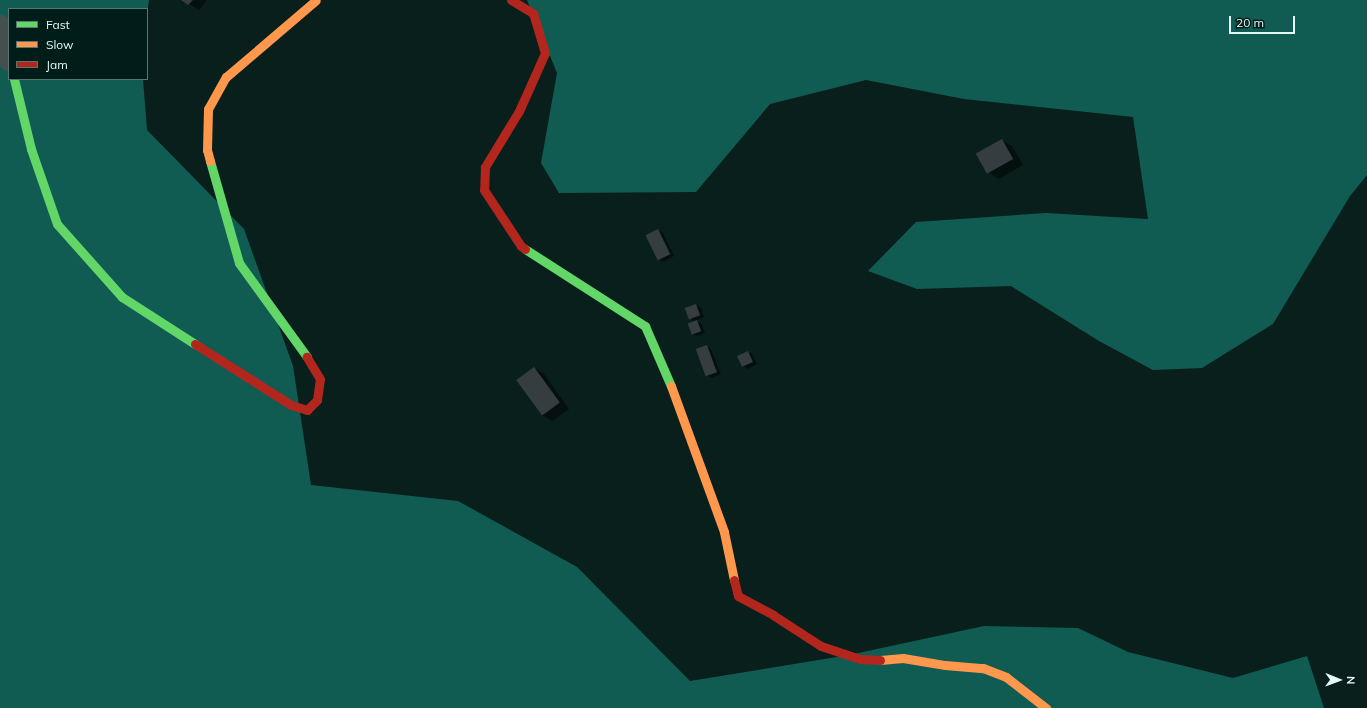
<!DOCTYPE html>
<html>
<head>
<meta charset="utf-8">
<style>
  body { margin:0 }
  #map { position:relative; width:1367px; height:708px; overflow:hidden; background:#091f1c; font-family:Mulish,sans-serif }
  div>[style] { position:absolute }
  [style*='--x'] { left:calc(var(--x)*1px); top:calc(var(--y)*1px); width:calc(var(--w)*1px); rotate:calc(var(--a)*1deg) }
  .forest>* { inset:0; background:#105c53 }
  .shadow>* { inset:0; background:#0007 }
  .building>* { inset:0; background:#353d41; transform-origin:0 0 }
  .street>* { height:21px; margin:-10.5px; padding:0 10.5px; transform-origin:10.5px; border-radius:10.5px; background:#44504e }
  .fast>* { height:9px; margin:-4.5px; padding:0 4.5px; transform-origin:4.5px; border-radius:4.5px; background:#63d668 }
  .slow>* { height:9px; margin:-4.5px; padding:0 4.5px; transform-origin:4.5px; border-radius:4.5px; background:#ff974d }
  .jam>* { height:9px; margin:-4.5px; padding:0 4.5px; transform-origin:4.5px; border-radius:4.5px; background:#b3261e }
  span { translate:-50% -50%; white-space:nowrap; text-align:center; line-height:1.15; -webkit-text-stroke:3.5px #001d19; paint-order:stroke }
  .legend { position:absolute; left:8px; top:8px; width:140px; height:72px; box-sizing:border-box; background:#001d19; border:1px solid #5b7571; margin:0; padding:5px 7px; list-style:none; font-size:12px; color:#e4f9f6 }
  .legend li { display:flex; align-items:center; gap:8px; height:20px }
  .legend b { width:20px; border:1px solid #5b7571 }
  .north { position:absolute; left:1319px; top:660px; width:40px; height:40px; -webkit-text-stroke:3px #001d19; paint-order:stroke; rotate:91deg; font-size:11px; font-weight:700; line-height:16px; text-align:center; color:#e4f9f6 }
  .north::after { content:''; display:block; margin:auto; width:14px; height:18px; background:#e4f9f6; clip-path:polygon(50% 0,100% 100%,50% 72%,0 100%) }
  .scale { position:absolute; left:1229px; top:16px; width:66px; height:18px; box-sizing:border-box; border:2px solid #e4f9f6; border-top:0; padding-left:5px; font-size:12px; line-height:14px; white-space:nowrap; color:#e4f9f6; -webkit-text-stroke:3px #001d19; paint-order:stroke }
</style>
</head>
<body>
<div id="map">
  <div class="forest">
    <div style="clip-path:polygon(0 0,149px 0,147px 14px,147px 9px,9px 9px,9px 79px,143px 79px,147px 130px,244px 229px,293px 366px,311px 485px,458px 501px,577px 567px,690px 681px,849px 655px,984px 626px,1078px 628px,1128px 652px,1233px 678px,1307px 656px,1324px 708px,0 708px)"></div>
    <div style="clip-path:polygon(527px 0,1367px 0,1367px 175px,1350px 196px,1273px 324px,1202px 368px,1153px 370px,1099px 341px,1011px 286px,917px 289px,868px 271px,916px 222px,1046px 213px,1148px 219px,1133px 117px,964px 99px,866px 80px,770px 104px,696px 192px,559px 193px,541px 163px,557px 73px)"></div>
  </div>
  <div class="shadow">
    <div style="clip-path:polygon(183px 0,207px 0,199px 10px)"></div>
    <div style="clip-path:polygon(1002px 140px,1012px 146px,1023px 165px,999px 179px,989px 173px)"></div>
    <div style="clip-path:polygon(658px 230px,663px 233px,674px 256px,663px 262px,658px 259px)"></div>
    <div style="clip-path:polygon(696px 305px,701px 308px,704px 317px,696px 321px,702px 324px,705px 333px,697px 336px,692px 334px,696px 322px,690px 318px)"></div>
    <div style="clip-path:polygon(707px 346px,711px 349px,721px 374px,712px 378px,707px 375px)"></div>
    <div style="clip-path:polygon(748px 352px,752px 354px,757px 364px,748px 369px,743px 366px)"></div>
    <div style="clip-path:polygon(534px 368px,544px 374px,569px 409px,552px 421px,542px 415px,517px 380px)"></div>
  </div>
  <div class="building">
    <div style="clip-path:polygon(181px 0,193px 0,188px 5px)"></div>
    <div style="left:1002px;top:139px;width:23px;height:30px;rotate:61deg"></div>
    <div style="left:658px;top:229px;width:28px;height:14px;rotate:64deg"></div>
    <div style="left:696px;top:304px;width:12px;height:12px;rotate:70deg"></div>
    <div style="left:697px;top:320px;width:12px;height:10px;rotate:70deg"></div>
    <div style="left:707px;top:345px;width:29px;height:12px;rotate:70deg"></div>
    <div style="left:748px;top:351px;width:12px;height:12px;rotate:66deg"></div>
    <div style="left:534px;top:367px;width:44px;height:22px;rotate:54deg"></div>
  </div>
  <div class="street">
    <div style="--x:0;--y:25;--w:36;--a:76"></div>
  </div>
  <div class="fast">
    <div style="--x:14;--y:79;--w:72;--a:76.3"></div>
    <div style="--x:31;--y:149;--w:79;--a:70.9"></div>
    <div style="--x:57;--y:224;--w:98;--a:48.3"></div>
    <div style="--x:122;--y:297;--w:87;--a:32.8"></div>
    <div style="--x:210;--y:161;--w:106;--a:74.1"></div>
    <div style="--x:239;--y:263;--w:116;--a:54.1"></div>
    <div style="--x:525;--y:249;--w:143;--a:32.7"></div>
    <div style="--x:645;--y:326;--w:65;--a:66.6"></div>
  </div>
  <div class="slow">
    <div style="--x:210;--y:161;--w:11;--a:-105"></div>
    <div style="--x:207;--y:150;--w:41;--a:-88.6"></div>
    <div style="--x:208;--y:109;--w:37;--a:-61"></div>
    <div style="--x:226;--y:77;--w:118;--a:-40.5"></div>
    <div style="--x:671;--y:386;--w:155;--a:70"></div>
    <div style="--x:724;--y:532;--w:49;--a:78.2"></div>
    <div style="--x:880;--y:660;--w:23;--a:-5"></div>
    <div style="--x:903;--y:658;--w:43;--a:9.5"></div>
    <div style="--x:945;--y:665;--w:38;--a:5"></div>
    <div style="--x:983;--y:668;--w:25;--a:21"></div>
    <div style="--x:1006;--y:677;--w:51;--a:37.8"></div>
  </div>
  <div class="jam">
    <div style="--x:511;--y:0;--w:26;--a:31"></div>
    <div style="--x:533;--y:13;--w:42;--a:73.3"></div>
    <div style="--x:545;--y:53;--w:64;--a:114.1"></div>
    <div style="--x:519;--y:111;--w:66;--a:121.3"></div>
    <div style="--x:485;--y:167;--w:23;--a:92"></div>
    <div style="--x:484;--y:190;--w:67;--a:56.5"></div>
    <div style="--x:521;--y:246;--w:5;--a:37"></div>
    <div style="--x:195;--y:344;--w:114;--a:32.4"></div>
    <div style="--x:291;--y:405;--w:17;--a:17"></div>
    <div style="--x:307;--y:410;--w:14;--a:-45"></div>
    <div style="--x:317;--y:400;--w:21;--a:-82"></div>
    <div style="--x:320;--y:379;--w:26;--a:-121"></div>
    <div style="--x:734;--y:580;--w:16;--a:76"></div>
    <div style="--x:738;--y:596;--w:40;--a:28"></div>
    <div style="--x:773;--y:615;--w:57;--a:32.9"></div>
    <div style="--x:821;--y:646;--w:41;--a:18.4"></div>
    <div style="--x:860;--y:659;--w:20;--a:3"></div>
  </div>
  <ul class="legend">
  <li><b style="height:5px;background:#63d668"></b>Fast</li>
  <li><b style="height:5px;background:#ff974d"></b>Slow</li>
  <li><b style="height:5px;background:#b3261e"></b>Jam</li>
  </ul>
  <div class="north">N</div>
  <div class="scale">20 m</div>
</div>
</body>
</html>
